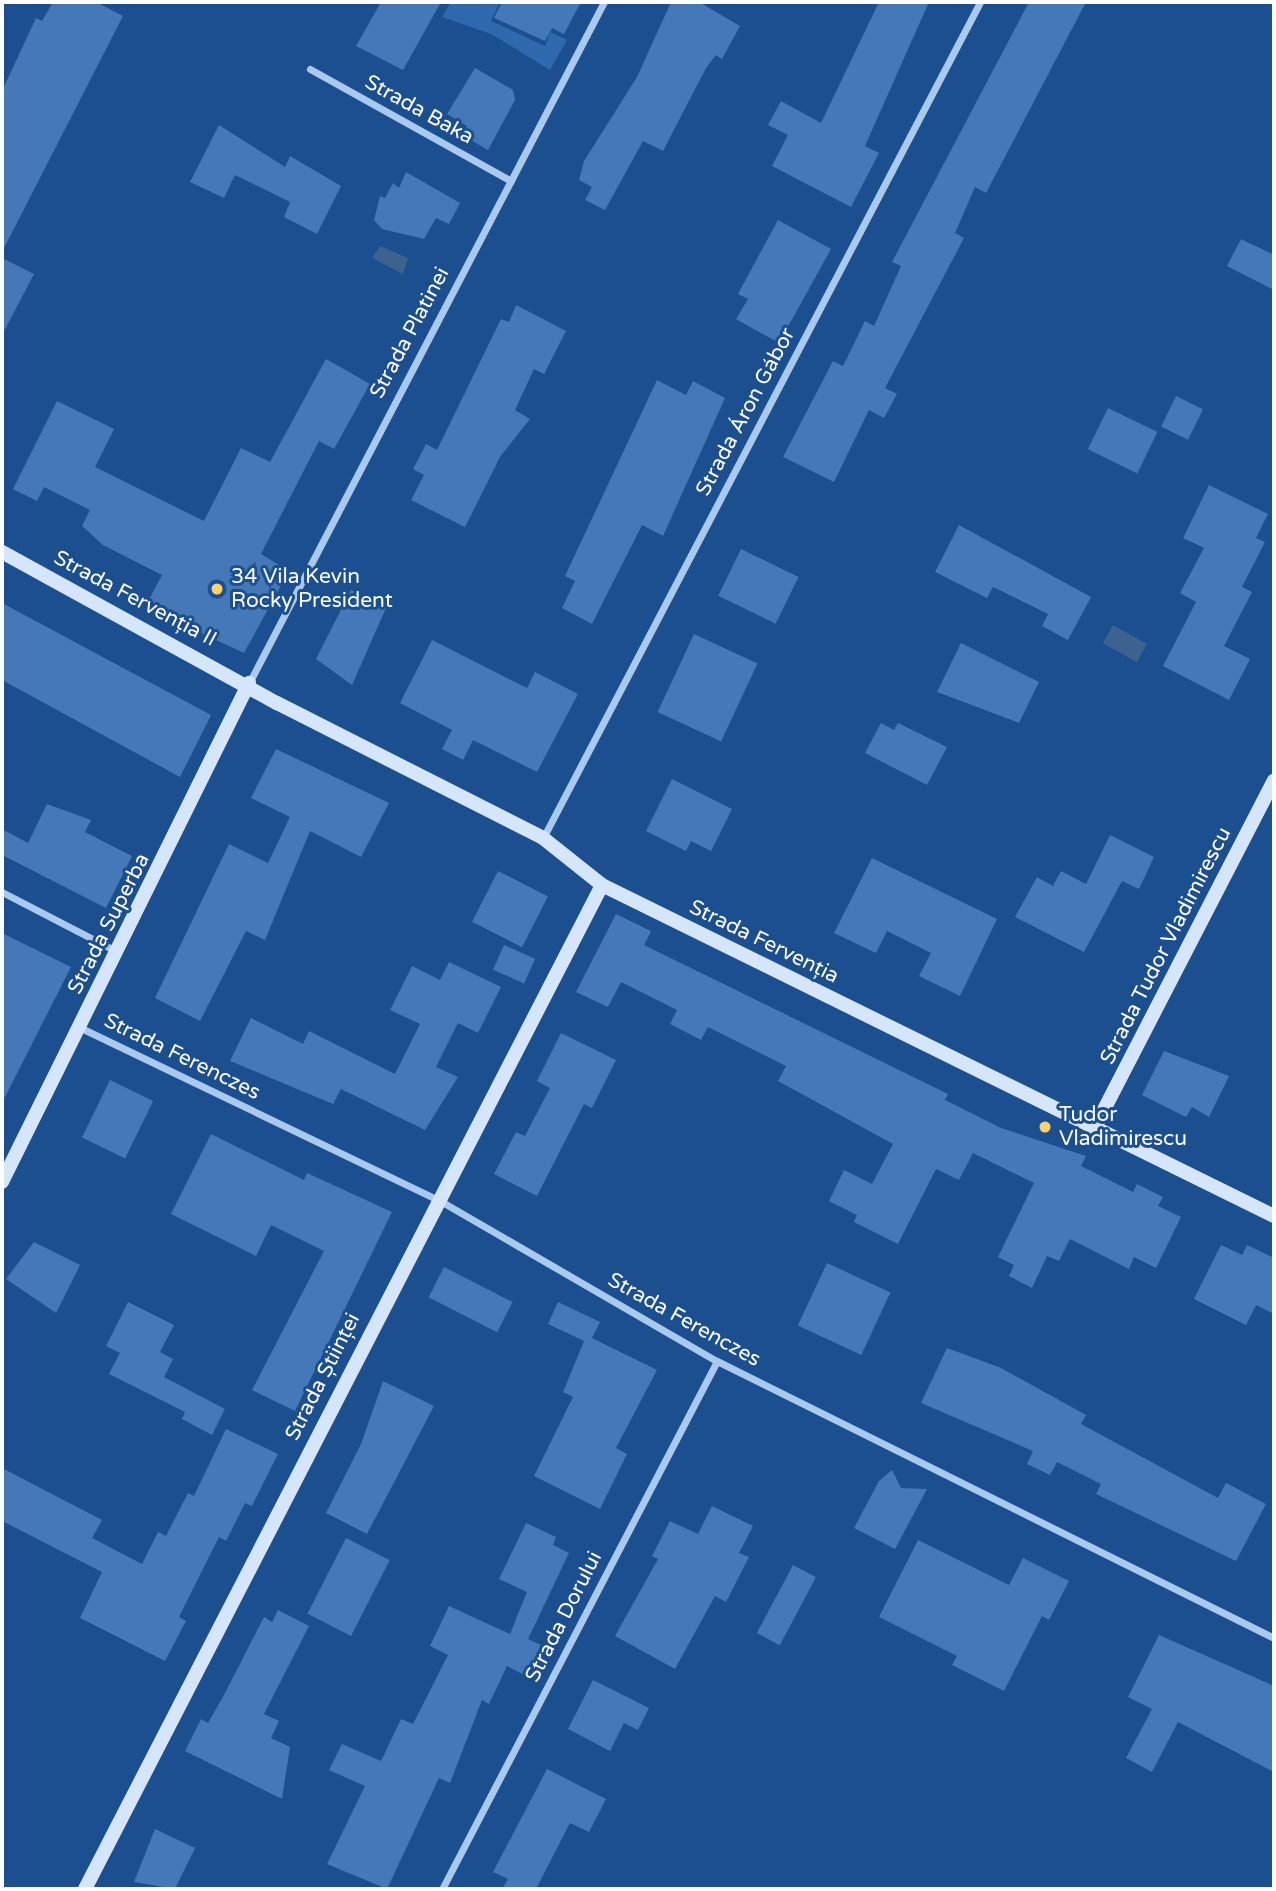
<!DOCTYPE html>
<html>
<head>
<meta charset="utf-8">
<style>
  body { margin:0 }
  #map { position:relative; width:1276px; height:1891px; overflow:hidden; background:#1b4f8f; font-family:"Varela Round",sans-serif }
  div>[style] { position:absolute }
  [style*='--x'] { left:calc(var(--x)*1px); top:calc(var(--y)*1px); width:calc(var(--w)*1px); rotate:calc(var(--a)*1deg) }
  .green>* { inset:0; background:#2e69ad }
  .water>* { inset:0; background:#3c6290; transform-origin:0 0 }
  .building>* { inset:0; background:#4478b7; transform-origin:0 0 }
  .street>* { height:7px; margin:-3.5px; padding:0 3.5px; transform-origin:3.5px; border-radius:3.5px; background:#a9c9ee }
  .secondary>* { height:14px; margin:-7px; padding:0 7px; transform-origin:7px; border-radius:7px; background:#d6e6fa }
  .dots>* { width:19px; height:19px; translate:-50% -50%; box-sizing:border-box; border:4px solid #1b4f8f; border-radius:50% }
  span { translate:-50% -50%; white-space:nowrap; text-align:center; line-height:1.15; -webkit-text-stroke:6px #1b4f8f; paint-order:stroke }
  .street-label { font-size:21px; color:#fff }
  .poi-label { font-size:21px; color:#fff }
  .left { translate:0 -50%; text-align:left }
  .frame { position:absolute; inset:0; border:4px solid #fff; pointer-events:none }
</style>
</head>
<body>
<div id="map">
  <div class="green">
    <div style="clip-path:polygon(451px 2px,500px 2px,491px 21px,545px 46px,550px 32px,567px 40px,550px 70px,491px 34px,442px 17px)"></div>
  </div>
  <div class="water">
    <div style="clip-path:polygon(380px 246px,408px 258px,403px 274px,372px 258px)"></div>
    <div style="left:1113px;top:625px;width:39px;height:21px;rotate:29deg"></div>
  </div>
  <div class="building">
    <div style="clip-path:polygon(53px 2px,96px 2px,123px 16px,2px 252px,2px 91px,36px 18px,42px 21px)"></div>
    <div style="clip-path:polygon(381px 2px,441px 2px,403px 70px,356px 46px)"></div>
    <div style="clip-path:polygon(502px 2px,581px 2px,564px 34px,552px 28px,545px 41px,494px 18px)"></div>
    <div style="clip-path:polygon(671px 2px,699px 2px,740px 26px,722px 59px,716px 55px,706px 68px,663px 151px,643px 141px,605px 210px,585px 200px,592px 187px,579px 180px,584px 161px,637px 77px)"></div>
    <div style="clip-path:polygon(879px 2px,929px 2px,865px 146px,879px 153px,851px 207px,772px 166px,788px 135px,768px 125px,781px 101px,821px 123px)"></div>
    <div style="clip-path:polygon(1029px 2px,1086px 2px,986px 193px,975px 187px,955px 233px,964px 238px,885px 388px,897px 394px,884px 418px,869px 410px,834px 482px,783px 457px,833px 361px,843px 366px,865px 321px,874px 326px,901px 266px,892px 262px)"></div>
    <div style="clip-path:polygon(475px 68px,513px 90px,515px 100px,488px 150px,462px 135px,467px 126px,447px 114px)"></div>
    <div style="clip-path:polygon(219px 125px,285px 167px,290px 156px,341px 186px,317px 234px,284px 217px,290px 202px,235px 175px,224px 198px,190px 182px)"></div>
    <div style="clip-path:polygon(406px 172px,460px 203px,449px 224px,436px 218px,424px 239px,382px 229px,374px 220px,380px 196px,385px 198px,393px 183px,399px 188px)"></div>
    <div style="clip-path:polygon(778px 220px,831px 249px,779px 343px,736px 319px,748px 299px,738px 294px)"></div>
    <div style="clip-path:polygon(1241px 239px,1274px 255px,1274px 290px,1227px 266px)"></div>
    <div style="clip-path:polygon(2px 258px,34px 274px,2px 335px)"></div>
    <div style="clip-path:polygon(516px 305px,566px 331px,544px 374px,534px 369px,515px 410px,530px 419px,500px 457px,465px 527px,411px 500px,424px 475px,413px 469px,426px 444px,437px 450px,501px 319px,509px 322px)"></div>
    <div style="clip-path:polygon(326px 359px,370px 384px,334px 449px,319px 441px,261px 554px,289px 571px,244px 653px,145px 607px,162px 575px,103px 545px,82px 526px,90px 510px,44px 487px,37px 501px,13px 489px,57px 401px,114px 429px,95px 467px,204px 521px,241px 448px,270px 462px)"></div>
    <div style="clip-path:polygon(657px 380px,686px 395px,693px 381px,725px 398px,663px 536px,642px 525px,592px 624px,562px 608px,575px 581px,565px 576px)"></div>
    <div style="left:1176px;top:396px;width:30px;height:34px;rotate:26deg"></div>
    <div style="left:1108px;top:408px;width:55px;height:46px;rotate:26deg"></div>
    <div style="clip-path:polygon(1209px 485px,1268px 514px,1256px 538px,1265px 542px,1242px 587px,1252px 592px,1224px 646px,1250px 659px,1229px 700px,1163px 666px,1196px 602px,1180px 593px,1204px 548px,1183px 538px)"></div>
    <div style="clip-path:polygon(959px 525px,1091px 597px,1068px 640px,1042px 626px,1048px 614px,993px 587px,987px 598px,935px 572px)"></div>
    <div style="left:741px;top:549px;width:64px;height:52px;rotate:26deg"></div>
    <div style="clip-path:polygon(351px 590px,386px 608px,352px 685px,316px 659px)"></div>
    <div style="clip-path:polygon(2px 603px,211px 715px,180px 777px,2px 680px)"></div>
    <div style="left:694px;top:634px;width:70px;height:86px;rotate:25deg"></div>
    <div style="clip-path:polygon(432px 640px,527px 688px,535px 672px,578px 694px,537px 772px,473px 740px,463px 760px,442px 749px,452px 730px,400px 703px)"></div>
    <div style="clip-path:polygon(961px 643px,1039px 682px,1019px 723px,937px 692px)"></div>
    <div style="clip-path:polygon(881px 723px,894px 730px,898px 723px,947px 747px,927px 785px,865px 753px)"></div>
    <div style="clip-path:polygon(276px 749px,389px 803px,361px 857px,310px 831px,265px 940px,246px 931px,200px 1021px,155px 998px,229px 844px,268px 863px,290px 817px,251px 798px)"></div>
    <div style="clip-path:polygon(672px 779px,732px 809px,711px 851px,691px 841px,686px 851px,646px 831px)"></div>
    <div style="clip-path:polygon(47px 804px,91px 820px,85px 832px,132px 856px,106px 908px,2px 855px,2px 829px,28px 843px)"></div>
    <div style="clip-path:polygon(1110px 835px,1154px 857px,1139px 889px,1122px 881px,1084px 952px,1015px 917px,1037px 877px,1053px 886px,1061px 871px,1086px 884px)"></div>
    <div style="clip-path:polygon(872px 858px,997px 919px,960px 996px,919px 976px,931px 953px,887px 931px,876px 953px,834px 933px)"></div>
    <div style="left:498px;top:871px;width:56px;height:57px;rotate:27deg"></div>
    <div style="clip-path:polygon(616px 914px,651px 931px,644px 945px,948px 1094px,945px 1100px,1001px 1128px,1086px 1156px,1081px 1166px,1133px 1192px,1137px 1184px,1163px 1197px,1158px 1206px,1181px 1217px,1156px 1268px,1134px 1257px,1129px 1269px,1070px 1239px,1059px 1261px,1047px 1256px,1032px 1288px,1009px 1276px,1014px 1265px,998px 1257px,1034px 1183px,973px 1153px,959px 1180px,936px 1169px,898px 1244px,854px 1222px,857px 1215px,829px 1201px,844px 1170px,872px 1184px,893px 1144px,778px 1081px,786px 1066px,708px 1027px,701px 1040px,670px 1024px,677px 1010px,621px 982px,608px 1007px,576px 992px)"></div>
    <div style="clip-path:polygon(2px 933px,71px 967px,2px 1103px)"></div>
    <div style="left:504px;top:945px;width:34px;height:27px;rotate:24deg"></div>
    <div style="clip-path:polygon(449px 962px,501px 987px,478px 1033px,458px 1023px,436px 1067px,458px 1077px,425px 1130px,341px 1089px,333px 1104px,230px 1061px,251px 1018px,303px 1044px,309px 1031px,395px 1074px,420px 1024px,390px 1010px,412px 966px,440px 980px)"></div>
    <div style="clip-path:polygon(561px 1033px,616px 1060px,592px 1108px,584px 1104px,537px 1196px,494px 1174px,516px 1132px,525px 1136px,550px 1088px,537px 1081px)"></div>
    <div style="clip-path:polygon(1164px 1051px,1229px 1076px,1209px 1117px,1192px 1107px,1186px 1117px,1142px 1095px)"></div>
    <div style="left:110px;top:1080px;width:48px;height:64px;rotate:26deg"></div>
    <div style="clip-path:polygon(211px 1134px,304px 1180px,307px 1173px,392px 1212px,295px 1411px,252px 1390px,324px 1251px,271px 1225px,256px 1256px,171px 1214px)"></div>
    <div style="clip-path:polygon(34px 1242px,80px 1265px,56px 1313px,6px 1279px)"></div>
    <div style="clip-path:polygon(1221px 1245px,1242px 1255px,1247px 1245px,1274px 1258px,1274px 1314px,1256px 1305px,1246px 1325px,1194px 1299px)"></div>
    <div style="left:827px;top:1263px;width:70px;height:69px;rotate:25deg"></div>
    <div style="left:444px;top:1267px;width:77px;height:34px;rotate:27deg"></div>
    <div style="clip-path:polygon(128px 1302px,174px 1325px,160px 1352px,173px 1359px,164px 1377px,225px 1409px,212px 1435px,182px 1419px,185px 1412px,109px 1374px,120px 1353px,106px 1346px)"></div>
    <div style="clip-path:polygon(558px 1302px,600px 1322px,592px 1338px,657px 1370px,616px 1448px,627px 1454px,600px 1509px,534px 1476px,573px 1397px,563px 1392px,584px 1341px,548px 1324px)"></div>
    <div style="clip-path:polygon(947px 1348px,1001px 1368px,1086px 1415px,1081px 1424px,1218px 1498px,1226px 1483px,1266px 1504px,1236px 1561px,1096px 1494px,1101px 1484px,1057px 1462px,1050px 1475px,1027px 1464px,1033px 1451px,921px 1403px)"></div>
    <div style="clip-path:polygon(383px 1381px,434px 1406px,367px 1534px,326px 1513px,361px 1444px)"></div>
    <div style="clip-path:polygon(226px 1429px,278px 1454px,252px 1506px,245px 1503px,226px 1541px,219px 1537px,179px 1617px,186px 1621px,165px 1661px,80px 1618px,102px 1572px,2px 1521px,2px 1468px,102px 1520px,92px 1538px,142px 1564px,158px 1532px,166px 1536px,188px 1493px,194px 1496px)"></div>
    <div style="clip-path:polygon(892px 1470px,901px 1488px,927px 1489px,895px 1549px,854px 1528px,879px 1481px)"></div>
    <div style="clip-path:polygon(712px 1506px,753px 1526px,739px 1553px,749px 1557px,726px 1602px,715px 1596px,675px 1669px,615px 1636px,658px 1559px,652px 1556px,670px 1521px,698px 1534px)"></div>
    <div style="clip-path:polygon(526px 1523px,556px 1537px,553px 1545px,569px 1553px,528px 1639px,541px 1645px,526px 1676px,507px 1666px,489px 1704px,482px 1700px,450px 1783px,439px 1778px,387px 1889px,327px 1864px,365px 1786px,329px 1770px,342px 1744px,381px 1761px,401px 1719px,413px 1724px,448px 1655px,430px 1646px,449px 1606px,510px 1634px,527px 1592px,499px 1579px)"></div>
    <div style="left:346px;top:1538px;width:49px;height:85px;rotate:27deg"></div>
    <div style="clip-path:polygon(918px 1540px,1009px 1585px,1023px 1558px,1069px 1581px,1049px 1620px,1042px 1616px,1004px 1691px,952px 1665px,957px 1656px,879px 1617px)"></div>
    <div style="left:793px;top:1565px;width:26px;height:77px;rotate:28deg"></div>
    <div style="clip-path:polygon(278px 1610px,309px 1626px,264px 1714px,279px 1721px,271px 1738px,290px 1747px,282px 1799px,185px 1751px,201px 1719px,208px 1723px,224px 1695px,264px 1617px,272px 1622px)"></div>
    <div style="clip-path:polygon(1159px 1635px,1274px 1686px,1274px 1772px,1178px 1722px,1152px 1772px,1126px 1758px,1152px 1709px,1128px 1697px)"></div>
    <div style="clip-path:polygon(593px 1680px,649px 1708px,638px 1730px,624px 1723px,610px 1751px,568px 1729px)"></div>
    <div style="clip-path:polygon(547px 1769px,606px 1799px,589px 1832px,570px 1823px,536px 1889px,502px 1889px,508px 1879px,493px 1872px)"></div>
    <div style="clip-path:polygon(155px 1829px,195px 1848px,175px 1889px,134px 1882px)"></div>
  </div>
  <div class="street">
    <div style="--x:310;--y:69;--w:230;--a:29.1"></div>
    <div style="--x:249;--y:683;--w:768;--a:-62.47"></div>
    <div style="--x:543;--y:838;--w:943;--a:-62.4"></div>
    <div style="--x:2;--y:892;--w:128;--a:27.4"></div>
    <div style="--x:81;--y:1028;--w:395;--a:25.7"></div>
    <div style="--x:437;--y:1199;--w:323;--a:30.1"></div>
    <div style="--x:717;--y:1361;--w:622;--a:26.44"></div>
    <div style="--x:442;--y:1889;--w:595;--a:-62.49"></div>
  </div>
  <div class="secondary">
    <div style="--x:2;--y:552;--w:314;--a:28.8"></div>
    <div style="--x:277;--y:703;--w:298;--a:26.9"></div>
    <div style="--x:543;--y:838;--w:75;--a:38.5"></div>
    <div style="--x:602;--y:885;--w:749;--a:26.22"></div>
    <div style="--x:1094;--y:1129;--w:392;--a:-62.7"></div>
    <div style="--x:2;--y:1182;--w:557;--a:-63.67"></div>
    <div style="--x:85;--y:1889;--w:1129;--a:-62.75"></div>
  </div>
  <div class="dots">
    <div style="left:217px;top:589px;background:#ffd166"></div>
    <div style="left:1045px;top:1127px;background:#ffd166"></div>
  </div>
  <div class="street-label">
    <span style="left:419px;top:110px;rotate:29deg">Strada Baka</span>
    <span style="left:410px;top:333px;rotate:-62deg">Strada Platinei</span>
    <span style="left:746px;top:412px;rotate:-62deg">Strada Áron Gábor</span>
    <span style="left:135px;top:599px;rotate:28deg">Strada Fervenția II</span>
    <span style="left:109px;top:924px;rotate:-63deg">Strada Superba</span>
    <span style="left:764px;top:942px;rotate:26deg">Strada Fervenția</span>
    <span style="left:1166px;top:946px;rotate:-63deg">Strada Tudor Vladimirescu</span>
    <span style="left:182px;top:1057px;rotate:26deg">Strada Ferenczes</span>
    <span style="left:684px;top:1320px;rotate:29deg">Strada Ferenczes</span>
    <span style="left:323px;top:1377px;rotate:-63deg">Strada Științei</span>
    <span style="left:564px;top:1617px;rotate:-63deg">Strada Dorului</span>
  </div>
  <div class="poi-label">
    <span class="left" style="left:231px;top:589px">34 Vila Kevin<br>Rocky President</span>
    <span class="left" style="left:1059px;top:1127px">Tudor<br>Vladimirescu</span>
  </div>
  <div class="frame"></div>
</div>
</body>
</html>
